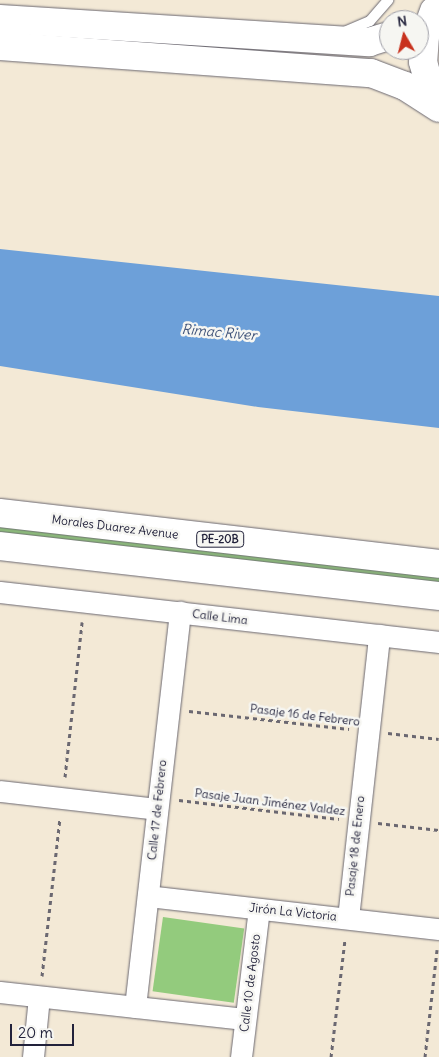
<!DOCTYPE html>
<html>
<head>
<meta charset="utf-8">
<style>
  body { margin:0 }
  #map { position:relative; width:439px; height:1057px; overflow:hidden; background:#f3e9d6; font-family:Delius,sans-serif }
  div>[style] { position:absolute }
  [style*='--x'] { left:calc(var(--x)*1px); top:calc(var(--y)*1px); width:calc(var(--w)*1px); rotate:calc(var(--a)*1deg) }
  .green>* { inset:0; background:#93cb7d; transform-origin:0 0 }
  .water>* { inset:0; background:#6da0d9 }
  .path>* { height:3px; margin-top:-1.5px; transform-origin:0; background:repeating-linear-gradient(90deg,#6b6871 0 4px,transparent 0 8px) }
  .roads { filter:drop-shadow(0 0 1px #6b6871) drop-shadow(0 0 1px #6b6871) }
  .lane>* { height:10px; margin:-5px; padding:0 5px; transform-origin:5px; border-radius:5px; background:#fff }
  .street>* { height:21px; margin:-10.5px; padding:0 10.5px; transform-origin:10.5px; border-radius:10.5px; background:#fff }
  .primary>* { height:28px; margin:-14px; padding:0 14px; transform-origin:14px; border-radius:14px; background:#fff }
  .highway>* { height:28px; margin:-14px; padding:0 14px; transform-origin:14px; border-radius:14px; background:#fff }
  span { translate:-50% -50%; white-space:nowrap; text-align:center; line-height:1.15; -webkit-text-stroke:5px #f6f6f2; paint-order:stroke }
  .shield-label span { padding:1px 4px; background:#f6f6f2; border:1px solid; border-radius:4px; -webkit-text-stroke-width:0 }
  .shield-label { font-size:11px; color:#22223b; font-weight:700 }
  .street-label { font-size:12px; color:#22223b }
  .water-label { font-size:14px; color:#40547a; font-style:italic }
  .north { position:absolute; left:379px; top:10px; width:50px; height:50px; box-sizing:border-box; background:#f6f6f2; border:1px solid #a1a1a9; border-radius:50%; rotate:352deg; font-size:14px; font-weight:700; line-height:20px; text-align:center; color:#22223b }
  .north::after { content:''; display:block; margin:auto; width:18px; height:22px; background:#c8321e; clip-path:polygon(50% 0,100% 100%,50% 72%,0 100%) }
  .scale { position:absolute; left:10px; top:1024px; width:64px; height:22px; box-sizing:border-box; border:2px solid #22223b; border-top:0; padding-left:6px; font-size:15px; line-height:18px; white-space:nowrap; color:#22223b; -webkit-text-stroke:4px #f6f6f2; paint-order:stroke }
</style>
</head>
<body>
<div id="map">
  <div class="green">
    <div style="clip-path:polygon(0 521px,439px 575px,439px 591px,0 542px)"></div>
    <div style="left:163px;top:917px;width:82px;height:75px;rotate:8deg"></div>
  </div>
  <div class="water">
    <div style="clip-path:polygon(0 249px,439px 296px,439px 428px,258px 407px,0 366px)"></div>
  </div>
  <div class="path">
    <div style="--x:189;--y:711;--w:161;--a:6.4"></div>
    <div style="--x:388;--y:733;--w:51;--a:6.7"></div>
    <div style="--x:65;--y:777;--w:156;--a:-83.7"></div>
    <div style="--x:179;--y:800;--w:161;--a:6.8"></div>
    <div style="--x:378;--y:823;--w:61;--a:6.5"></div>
    <div style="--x:42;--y:976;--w:159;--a:-83.5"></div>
    <div style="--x:331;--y:1057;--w:119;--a:-83.2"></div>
    <div style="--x:425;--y:1057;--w:108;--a:-83.6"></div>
  </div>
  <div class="roads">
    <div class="lane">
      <div style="--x:344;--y:32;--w:28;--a:-23"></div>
      <div style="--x:370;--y:21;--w:28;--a:-49"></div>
    </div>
    <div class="street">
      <div style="--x:0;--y:592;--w:442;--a:6.5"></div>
      <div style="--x:0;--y:791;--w:158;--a:6.5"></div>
      <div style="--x:148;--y:896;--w:293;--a:6.5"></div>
      <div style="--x:348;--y:918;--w:285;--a:-83.7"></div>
      <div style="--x:0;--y:992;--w:246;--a:6.3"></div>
      <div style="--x:135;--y:1007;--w:398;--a:-83.5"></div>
      <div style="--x:33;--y:1057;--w:60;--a:-84.3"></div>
      <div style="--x:241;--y:1057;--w:149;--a:-83.1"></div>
    </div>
    <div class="primary">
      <div style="--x:434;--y:11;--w:27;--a:110"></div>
      <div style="--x:425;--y:36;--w:26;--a:94"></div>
      <div style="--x:423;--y:62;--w:32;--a:74"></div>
      <div style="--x:432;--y:93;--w:15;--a:62"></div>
      <div style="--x:0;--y:19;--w:370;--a:3.6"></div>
      <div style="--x:369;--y:42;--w:21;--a:-17"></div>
      <div style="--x:0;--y:46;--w:372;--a:4.2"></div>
      <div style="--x:371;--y:73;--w:36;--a:21"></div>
      <div style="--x:405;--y:86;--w:40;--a:32.9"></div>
    </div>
    <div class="highway">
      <div style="--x:0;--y:513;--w:442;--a:6.6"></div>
      <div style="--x:0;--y:546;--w:442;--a:6.5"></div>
    </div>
  </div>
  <div class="shield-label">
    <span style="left:220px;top:539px">PE-20B</span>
  </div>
  <div class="street-label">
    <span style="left:115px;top:527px;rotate:7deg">Morales Duarez Avenue</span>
    <span style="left:220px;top:617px;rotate:7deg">Calle Lima</span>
    <span style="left:305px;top:715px;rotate:7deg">Pasaje 16 de Febrero</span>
    <span style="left:270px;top:802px;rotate:7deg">Pasaje Juan Jiménez Valdez</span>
    <span style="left:157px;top:810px;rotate:-84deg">Calle 17 de Febrero</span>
    <span style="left:355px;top:846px;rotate:-84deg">Pasaje 18 de Enero</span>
    <span style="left:293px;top:912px;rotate:6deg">Jirón La Victoria</span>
    <span style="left:250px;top:983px;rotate:-83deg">Calle 10 de Agosto</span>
  </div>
  <div class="water-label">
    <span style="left:219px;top:332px;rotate:5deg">Rimac River</span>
  </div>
  <div class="north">N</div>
  <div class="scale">20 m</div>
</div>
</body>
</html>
